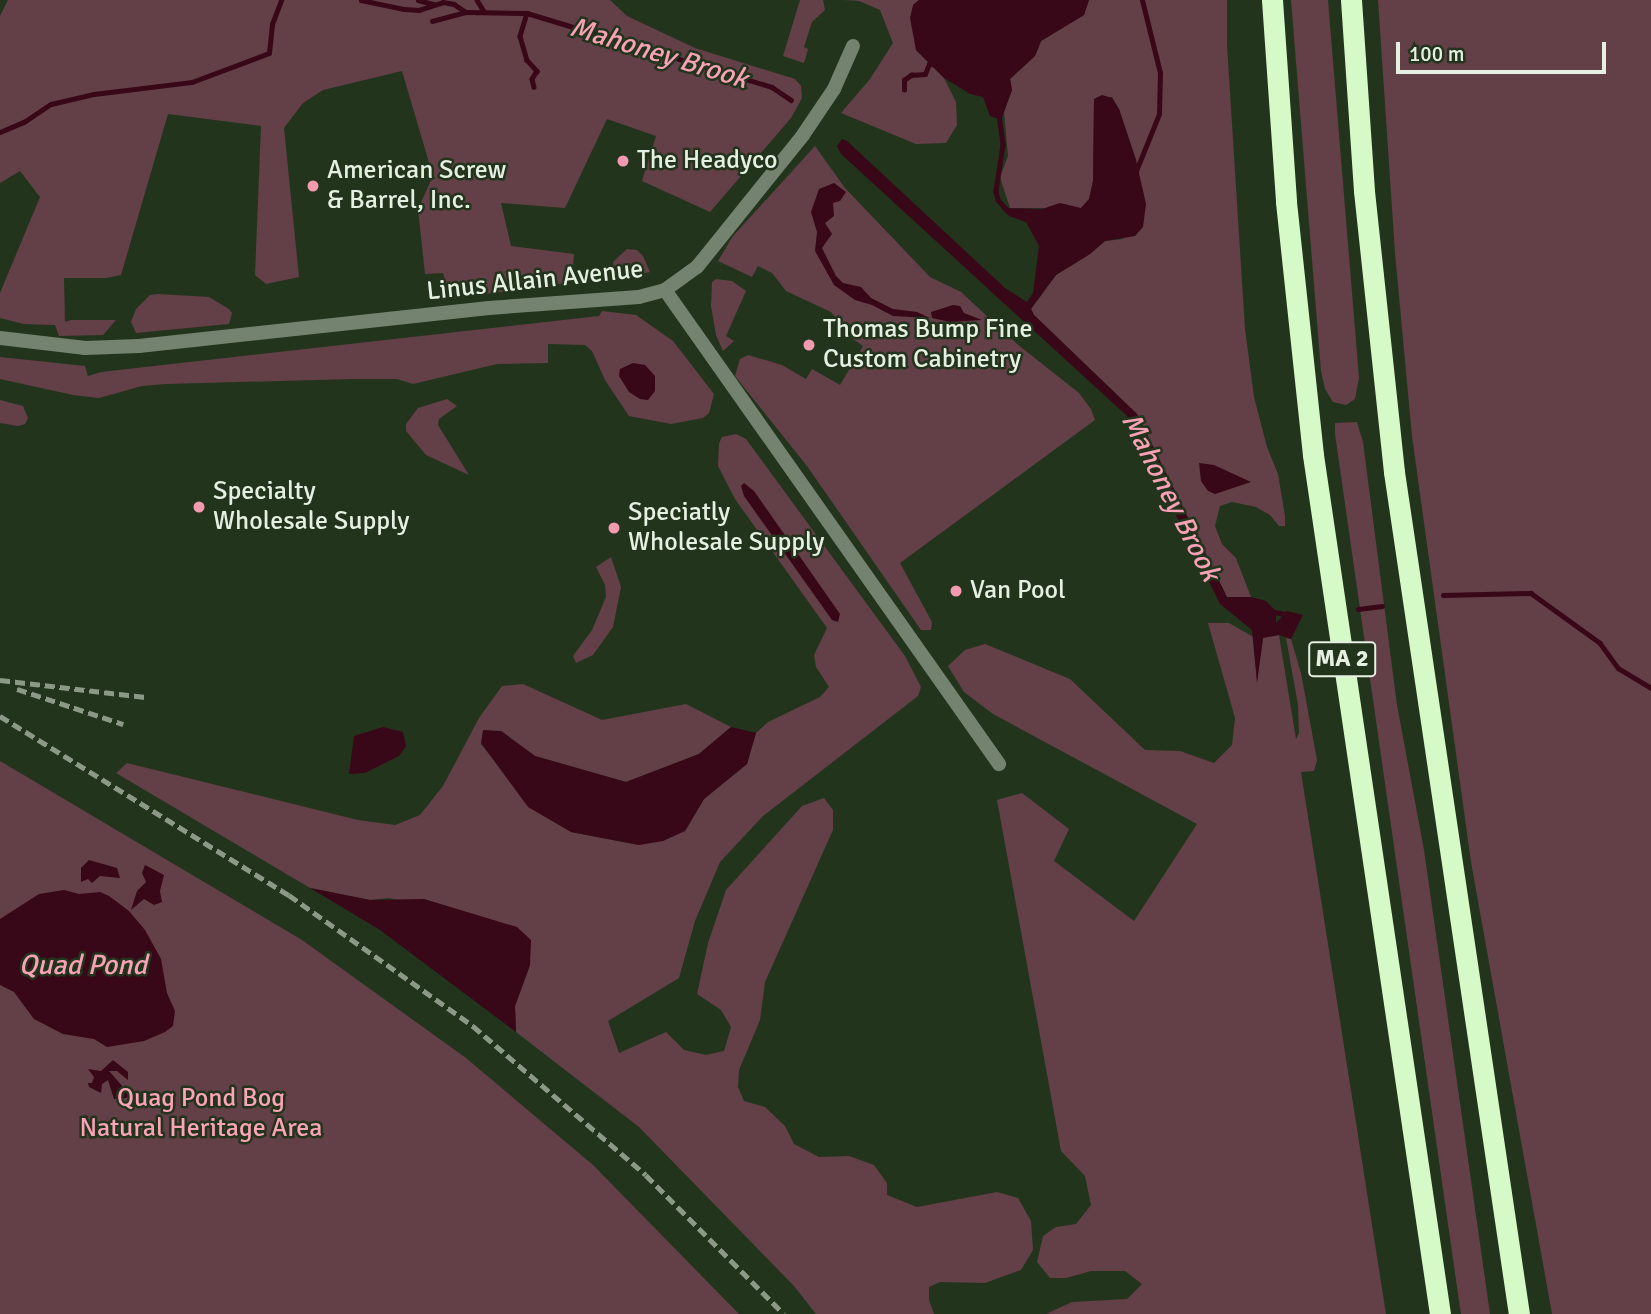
<!DOCTYPE html>
<html>
<head>
<meta charset="utf-8">
<style>
  body { margin:0 }
  #map { position:relative; width:1651px; height:1314px; overflow:hidden; background:#23341d; font-family:Signika,sans-serif }
  div>[style] { position:absolute }
  [style*='--x'] { left:calc(var(--x)*1px); top:calc(var(--y)*1px); width:calc(var(--w)*1px); rotate:calc(var(--a)*1deg) }
  .green>* { inset:0; background:#633f47 }
  .water>* { inset:0; background:#380718 }
  .stream>* { height:4.5px; margin:-2.25px; padding:0 2.25px; transform-origin:2.25px; border-radius:2.25px; background:#380718 }
  .minor>* { height:14px; margin:-7px; padding:0 7px; transform-origin:7px; border-radius:7px; background:#74836f }
  .highway>* { height:21px; margin:-10.5px; padding:0 10.5px; transform-origin:10.5px; border-radius:10.5px; background:#d5fac8 }
  .rail>* { height:4.5px; margin-top:-2.25px; transform-origin:0; background:repeating-linear-gradient(90deg,#8c9987 0 10px,transparent 0 15px) }
  .dots>* { width:19px; height:19px; translate:-50% -50%; box-sizing:border-box; border:4px solid #23341d; border-radius:50% }
  span { translate:-50% -50%; white-space:nowrap; text-align:center; line-height:1.15; -webkit-text-stroke:5px #23341d; paint-order:stroke }
  .shield-label span { padding:2px 5px; background:#23341d; border:2px solid; border-radius:5px; -webkit-text-stroke-width:0 }
  .shield-label { font-size:24px; color:#e6f0e2; font-weight:700 }
  .poi-label { font-size:26px; color:#e6f0e2 }
  .left { translate:0 -50%; text-align:left }
  .street-label { font-size:26px; color:#e6f0e2 }
  .park-label { font-size:26px; color:#fca3b8 }
  .water-label { font-size:28px; color:#f9a1b6; font-style:italic }
  .scale { position:absolute; left:1396px; top:42px; width:210px; height:32px; box-sizing:border-box; border:4px solid #e6f0e2; border-top:0; padding-left:9px; font-size:21px; line-height:24px; white-space:nowrap; color:#e6f0e2; -webkit-text-stroke:5px #23341d; paint-order:stroke }
</style>
</head>
<body>
<div id="map">
  <div class="green">
    <div style="clip-path:polygon(8px 0,610px 0,627px 16px,695px 48px,795px 79px,801px 86px,802px 98px,791px 118px,710px 212px,642px 181px,656px 136px,607px 119px,565px 208px,501px 203px,511px 246px,574px 254px,572px 282px,450px 299px,443px 273px,425px 274px,418px 209px,433px 176px,402px 71px,323px 90px,303px 103px,284px 128px,299px 277px,266px 284px,255px 275px,261px 126px,168px 114px,121px 275px,106px 278px,64px 278px,65px 322px,71px 320px,116px 320px,103px 335px,59px 336px,55px 325px,24px 324px,0 318px,0 293px,40px 197px,20px 171px,0 183px,0 16px)"></div>
    <div style="clip-path:polygon(800px 0,823px 0,825px 10px,812px 22px,804px 47px,808px 49px,804px 63px,783px 56px)"></div>
    <div style="clip-path:polygon(844px 0,919px 0,913px 5px,916px 50px,944px 78px,956px 102px,957px 125px,946px 143px,916px 144px,841px 113px,870px 79px,893px 43px,880px 10px,859px 1px)"></div>
    <div style="clip-path:polygon(1089px 0,1227px 0,1227px 45px,1245px 329px,1254px 397px,1267px 447px,1278px 474px,1285px 516px,1285px 526px,1279px 526px,1270px 515px,1256px 507px,1232px 502px,1220px 506px,1215px 526px,1222px 544px,1236px 558px,1251px 597px,1227px 597px,1137px 414px,1034px 315px,1031px 309px,1056px 275px,1090px 254px,1105px 241px,1123px 239px,1136px 160px,1119px 109px,1112px 97px,1094px 100px,1093px 181px,1089px 199px,1081px 208px,1010px 208px,1000px 177px,1008px 156px,1004px 112px,1012px 90px,1010px 79px,1035px 56px,1041px 41px,1084px 15px)"></div>
    <div style="clip-path:polygon(1291px 0,1328px 0,1359px 378px,1355px 399px,1346px 405px,1333px 402px,1325px 389px,1321px 371px)"></div>
    <div style="clip-path:polygon(1378px 0,1651px 0,1651px 1314px,1552px 1314px,1471px 862px,1412px 436px,1395px 253px)"></div>
    <div style="clip-path:polygon(815px 146px,845px 188px,930px 277px,961px 292px,1017px 344px,1079px 393px,1091px 409px,1095px 420px,900px 563px,932px 622px,931px 630px,921px 630px,807px 466px,735px 376px,740px 359px,748px 355px,782px 365px,806px 379px,812px 369px,840px 385px,863px 346px,850px 337px,831px 312px,786px 291px,772px 273px,758px 266px,752px 277px,718px 261px,733px 236px)"></div>
    <div style="clip-path:polygon(627px 249px,637px 250px,643px 256px,650px 272px,614px 280px,613px 262px)"></div>
    <div style="clip-path:polygon(716px 279px,732px 281px,746px 291px,726px 336px,734px 341px,723px 351px,716px 335px,711px 306px,712px 282px)"></div>
    <div style="clip-path:polygon(158px 294px,209px 297px,229px 309px,232px 313px,229px 324px,136px 333px,131px 322px,136px 309px,150px 295px)"></div>
    <div style="clip-path:polygon(602px 311px,636px 315px,673px 341px,714px 394px,709px 413px,703px 418px,671px 424px,629px 416px,605px 380px,592px 351px,585px 345px,548px 344px,548px 363px,497px 364px,413px 384px,397px 379px,353px 379px,166px 384px,142px 386px,99px 398px,73px 395px,0 379px,0 357px,85px 366px,88px 376px,101px 372px,599px 316px)"></div>
    <div style="clip-path:polygon(447px 399px,457px 406px,439px 419px,438px 425px,469px 475px,426px 455px,406px 431px,406px 424px,418px 408px)"></div>
    <div style="clip-path:polygon(0 400px,23px 406px,28px 418px,25px 424px,18px 426px,0 423px)"></div>
    <div style="clip-path:polygon(1357px 422px,1363px 442px,1397px 705px,1424px 850px,1490px 1314px,1461px 1314px,1457px 1287px,1335px 434px,1335px 423px)"></div>
    <div style="clip-path:polygon(736px 434px,746px 439px,905px 656px,921px 687px,918px 696px,763px 816px,720px 862px,695px 921px,679px 978px,608px 1021px,619px 1053px,666px 1032px,684px 1050px,706px 1055px,724px 1051px,731px 1027px,721px 1010px,697px 994px,708px 943px,726px 890px,802px 806px,824px 798px,833px 810px,833px 830px,765px 982px,760px 1020px,739px 1070px,738px 1087px,744px 1101px,765px 1107px,785px 1126px,794px 1144px,819px 1157px,849px 1156px,874px 1165px,887px 1183px,887px 1195px,917px 1207px,997px 1192px,1018px 1198px,1031px 1221px,1033px 1250px,1021px 1270px,985px 1283px,940px 1282px,929px 1287px,929px 1300px,934px 1314px,816px 1314px,794px 1286px,639px 1127px,516px 1032px,515px 1006px,530px 965px,517px 927px,389px 898px,370px 900px,310px 888px,116px 773px,127px 763px,358px 820px,395px 825px,420px 815px,443px 786px,479px 718px,502px 686px,523px 684px,602px 720px,686px 704px,731px 727px,699px 754px,626px 782px,535px 756px,501px 731px,481px 744px,509px 779px,571px 832px,639px 845px,685px 831px,704px 799px,747px 764px,756px 733px,768px 722px,820px 697px,829px 687px,816px 667px,814px 655px,827px 628px,735px 499px,718px 466px,719px 443px,722px 437px)"></div>
    <div style="clip-path:polygon(611px 557px,621px 587px,613px 627px,593px 655px,576px 663px,573px 656px,592px 630px,606px 597px,605px 585px,596px 567px)"></div>
    <div style="clip-path:polygon(1208px 623px,1229px 623px,1255px 638px,1257px 680px,1263px 637px,1279px 635px,1296px 739px,1299px 733px,1298px 705px,1286px 638px,1291px 639px,1301px 673px,1317px 760px,1314px 771px,1301px 772px,1386px 1314px,1046px 1314px,1072px 1302px,1127px 1299px,1142px 1284px,1125px 1271px,1091px 1271px,1066px 1278px,1050px 1278px,1037px 1262px,1043px 1236px,1056px 1227px,1076px 1224px,1091px 1205px,1085px 1176px,1061px 1151px,997px 800px,1022px 793px,1069px 829px,1054px 861px,1134px 921px,1197px 824px,993px 714px,964px 692px,948px 666px,965px 650px,985px 644px,1070px 679px,1145px 750px,1180px 751px,1214px 763px,1232px 745px,1235px 718px)"></div>
    <div style="clip-path:polygon(0 761px,302px 940px,466px 1058px,593px 1165px,739px 1314px,0 1314px)"></div>
  </div>
  <div class="water">
    <div style="clip-path:polygon(919px 0,1089px 0,1084px 15px,1041px 41px,1035px 56px,1010px 79px,1012px 90px,1001px 120px,990px 116px,983px 97px,970px 94px,944px 78px,916px 50px,910px 18px,913px 5px)"></div>
    <div style="clip-path:polygon(1102px 95px,1112px 98px,1119px 109px,1136px 160px,1146px 204px,1143px 227px,1135px 236px,1105px 241px,1090px 254px,1056px 275px,1031px 309px,1034px 315px,1137px 414px,1227px 597px,1251px 597px,1266px 601px,1276px 611px,1276px 623px,1287px 611px,1303px 615px,1291px 639px,1279px 635px,1263px 638px,1257px 683px,1252px 630px,1220px 604px,1127px 416px,841px 154px,837px 146px,842px 139px,847px 141px,1005px 288px,1027px 302px,1033px 293px,1039px 246px,1026px 222px,1009px 216px,1001px 208px,1042px 209px,1060px 203px,1081px 208px,1089px 199px,1093px 181px,1094px 99px)"></div>
    <div style="clip-path:polygon(834px 183px,846px 192px,840px 201px,833px 203px,834px 216px,825px 223px,832px 234px,822px 248px,836px 276px,843px 283px,861px 287px,871px 298px,893px 309px,917px 312px,930px 318px,893px 316px,872px 305px,855px 300px,834px 285px,815px 251px,817px 232px,811px 212px,819px 189px)"></div>
    <div style="clip-path:polygon(953px 305px,960px 306px,964px 313px,982px 320px,950px 322px,932px 318px,931px 312px)"></div>
    <div style="clip-path:polygon(633px 363px,645px 365px,655px 376px,655px 391px,648px 400px,640px 399px,629px 392px,619px 376px,620px 369px)"></div>
    <div style="clip-path:polygon(1199px 463px,1214px 465px,1251px 482px,1215px 494px,1208px 491px,1201px 481px)"></div>
    <div style="clip-path:polygon(744px 483px,754px 491px,840px 614px,838px 622px,832px 620px,744px 496px,741px 486px)"></div>
    <div style="clip-path:polygon(383px 727px,403px 732px,406px 746px,399px 756px,365px 773px,349px 774px,354px 736px)"></div>
    <div style="clip-path:polygon(731px 727px,756px 733px,747px 764px,704px 799px,685px 831px,663px 841px,639px 845px,571px 832px,528px 807px,481px 743px,483px 730px,501px 731px,535px 756px,626px 782px,699px 754px)"></div>
    <div style="clip-path:polygon(89px 860px,117px 868px,120px 878px,100px 876px,92px 883px,88px 879px,81px 882px,81px 868px)"></div>
    <div style="clip-path:polygon(145px 865px,164px 875px,160px 891px,162px 902px,154px 905px,144px 899px,131px 910px,137px 891px,146px 882px,142px 873px)"></div>
    <div style="clip-path:polygon(310px 888px,370px 900px,424px 899px,517px 927px,531px 940px,530px 965px,515px 1006px,516px 1032px,380px 930px)"></div>
    <div style="clip-path:polygon(64px 890px,79px 894px,100px 892px,109px 896px,129px 911px,145px 930px,161px 959px,167px 993px,175px 1011px,173px 1026px,165px 1032px,144px 1041px,107px 1047px,94px 1039px,63px 1034px,34px 1019px,14px 992px,0 985px,0 919px,39px 894px)"></div>
    <div style="clip-path:polygon(113px 1060px,128px 1072px,128px 1080px,117px 1071px,109px 1071px,130px 1095px,126px 1098px,114px 1099px,108px 1080px,102px 1084px,101px 1093px,89px 1087px,88px 1083px,92px 1083px,94px 1077px,88px 1069px,101px 1071px)"></div>
  </div>
  <div class="stream">
    <div style="--x:361;--y:0;--w:44;--a:11.8"></div>
    <div style="--x:404;--y:9;--w:15;--a:4"></div>
    <div style="--x:419;--y:10;--w:25;--a:-18"></div>
    <div style="--x:443;--y:2;--w:11;--a:10"></div>
    <div style="--x:454;--y:4;--w:14;--a:34"></div>
    <div style="--x:466;--y:12;--w:61;--a:0.9"></div>
    <div style="--x:527;--y:13;--w:256;--a:16.8"></div>
    <div style="--x:772;--y:87;--w:23;--a:34"></div>
    <div style="--x:418;--y:0;--w:16;--a:15"></div>
    <div style="--x:477;--y:0;--w:13;--a:58"></div>
    <div style="--x:527;--y:13;--w:24;--a:107"></div>
    <div style="--x:520;--y:36;--w:25;--a:74"></div>
    <div style="--x:527;--y:60;--w:15;--a:48"></div>
    <div style="--x:537;--y:71;--w:9;--a:122"></div>
    <div style="--x:532;--y:79;--w:8;--a:76"></div>
    <div style="--x:432;--y:21;--w:35;--a:-15"></div>
    <div style="--x:904;--y:90;--w:10;--a:-90"></div>
    <div style="--x:904;--y:80;--w:9;--a:-36"></div>
    <div style="--x:911;--y:75;--w:14;--a:-4"></div>
    <div style="--x:925;--y:74;--w:11;--a:-68"></div>
    <div style="--x:929;--y:64;--w:8;--a:-7"></div>
    <div style="--x:999;--y:115;--w:30;--a:82"></div>
    <div style="--x:1003;--y:145;--w:47;--a:98.7"></div>
    <div style="--x:996;--y:191;--w:9;--a:77"></div>
    <div style="--x:998;--y:200;--w:13;--a:48"></div>
    <div style="--x:0;--y:132;--w:26;--a:-23"></div>
    <div style="--x:24;--y:122;--w:32;--a:-34"></div>
    <div style="--x:51;--y:104;--w:44;--a:-13.1"></div>
    <div style="--x:94;--y:94;--w:99;--a:-7"></div>
    <div style="--x:192;--y:82;--w:82;--a:-20.6"></div>
    <div style="--x:269;--y:53;--w:29;--a:-84"></div>
    <div style="--x:272;--y:24;--w:26;--a:-69"></div>
    <div style="--x:1136;--y:171;--w:61;--a:-68"></div>
    <div style="--x:1159;--y:114;--w:41;--a:-88.6"></div>
    <div style="--x:1160;--y:73;--w:75;--a:-103.9"></div>
    <div style="--x:1443;--y:595;--w:88;--a:-1.3"></div>
    <div style="--x:1531;--y:593;--w:85;--a:35.9"></div>
    <div style="--x:1600;--y:643;--w:31;--a:54"></div>
    <div style="--x:1618;--y:668;--w:39;--a:31"></div>
    <div style="--x:1358;--y:609;--w:24;--a:-7"></div>
    <div style="--x:1270;--y:611;--w:19;--a:12"></div>
  </div>
  <div class="minor">
    <div style="--x:665;--y:290;--w:39;--a:-36"></div>
    <div style="--x:697;--y:267;--w:169;--a:-51.2"></div>
    <div style="--x:803;--y:135;--w:55;--a:-56"></div>
    <div style="--x:834;--y:89;--w:47;--a:-66.2"></div>
    <div style="--x:0;--y:338;--w:86;--a:6.7"></div>
    <div style="--x:85;--y:348;--w:54;--a:-2.1"></div>
    <div style="--x:139;--y:346;--w:352;--a:-6.2"></div>
    <div style="--x:489;--y:308;--w:150;--a:-4.2"></div>
    <div style="--x:639;--y:297;--w:27;--a:-15"></div>
    <div style="--x:665;--y:290;--w:580;--a:54.83"></div>
  </div>
  <div class="highway">
    <div style="--x:1272;--y:0;--w:202;--a:86"></div>
    <div style="--x:1286;--y:202;--w:254;--a:83.9"></div>
    <div style="--x:1313;--y:455;--w:868;--a:81.59"></div>
    <div style="--x:1351;--y:0;--w:191;--a:86.1"></div>
    <div style="--x:1364;--y:191;--w:283;--a:83.9"></div>
    <div style="--x:1394;--y:472;--w:851;--a:81.56"></div>
  </div>
  <div class="rail">
    <div style="--x:0;--y:680;--w:146;--a:6.7"></div>
    <div style="--x:17;--y:689;--w:112;--a:18.3"></div>
    <div style="--x:0;--y:716;--w:340;--a:31.8"></div>
    <div style="--x:289;--y:895;--w:226;--a:35.4"></div>
    <div style="--x:473;--y:1026;--w:228;--a:40.7"></div>
    <div style="--x:646;--y:1175;--w:196;--a:45.2"></div>
  </div>
  <div class="dots">
    <div style="left:623px;top:161px;background:#f29aae"></div>
    <div style="left:313px;top:186px;background:#f29aae"></div>
    <div style="left:809px;top:345px;background:#f29aae"></div>
    <div style="left:199px;top:507px;background:#f29aae"></div>
    <div style="left:614px;top:528px;background:#f29aae"></div>
    <div style="left:956px;top:591px;background:#f29aae"></div>
  </div>
  <div class="shield-label">
    <span style="left:1342px;top:659px">MA 2</span>
  </div>
  <div class="poi-label">
    <span class="left" style="left:637px;top:161px">The Headyco</span>
    <span class="left" style="left:327px;top:186px">American Screw<br>&amp; Barrel, Inc.</span>
    <span class="left" style="left:823px;top:345px">Thomas Bump Fine<br>Custom Cabinetry</span>
    <span class="left" style="left:213px;top:507px">Specialty<br>Wholesale Supply</span>
    <span class="left" style="left:628px;top:528px">Speciatly<br>Wholesale Supply</span>
    <span class="left" style="left:970px;top:591px">Van Pool</span>
  </div>
  <div class="street-label">
    <span style="left:535px;top:281px;rotate:-6deg">Linus Allain Avenue</span>
  </div>
  <div class="park-label">
    <span style="left:201px;top:1114px">Quag Pond Bog<br>Natural Heritage Area</span>
  </div>
  <div class="water-label">
    <span style="left:659px;top:53px;rotate:17deg">Mahoney Brook</span>
    <span style="left:1171px;top:497px;rotate:63deg">Mahoney Brook</span>
    <span style="left:83px;top:965px">Quad Pond</span>
  </div>
  <div class="scale">100 m</div>
</div>
</body>
</html>
